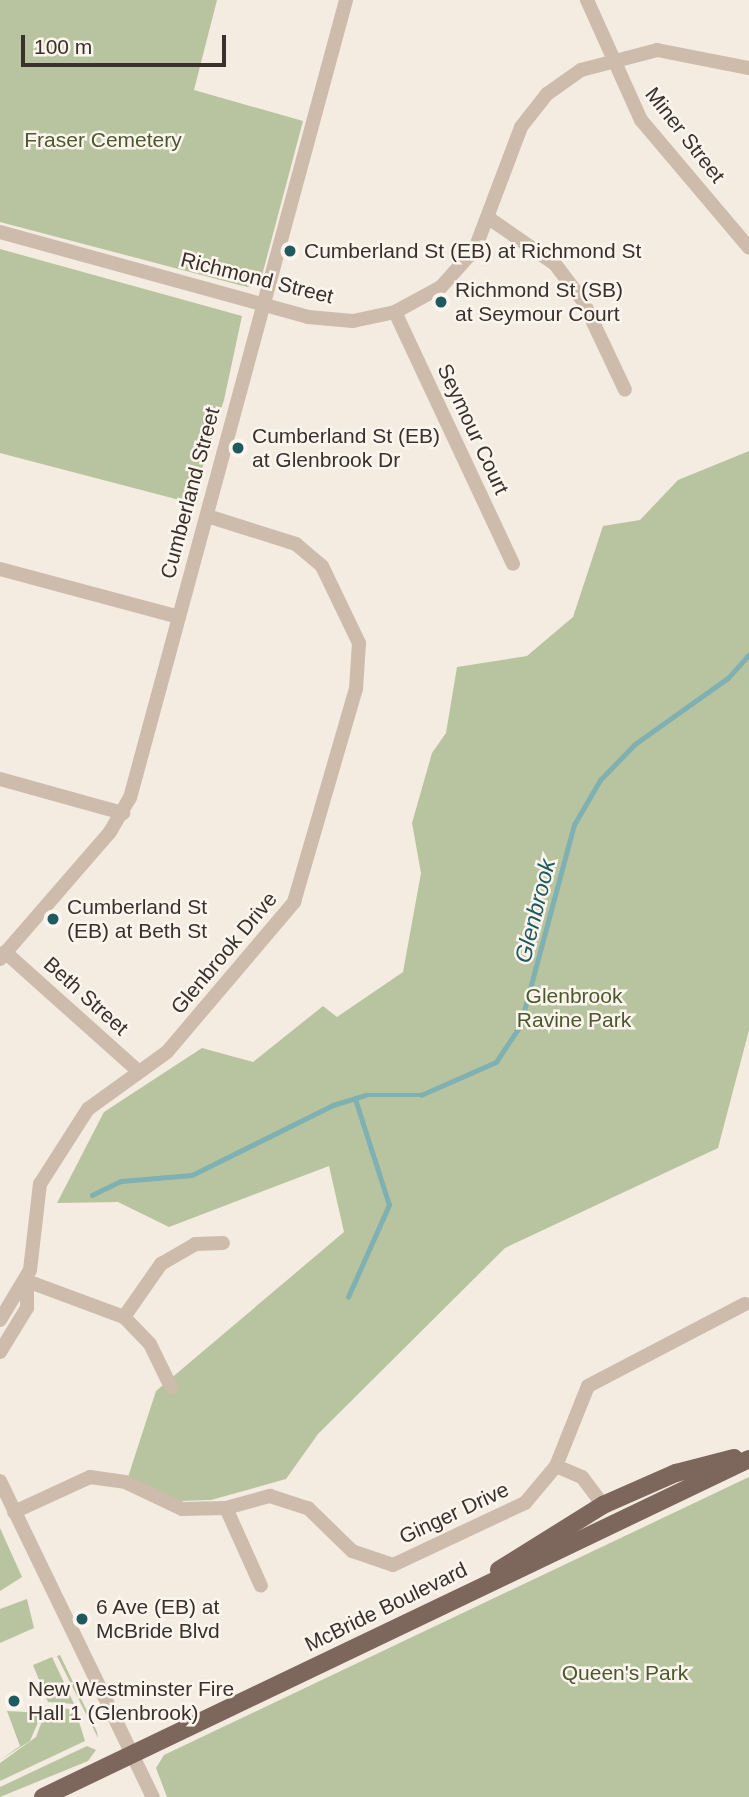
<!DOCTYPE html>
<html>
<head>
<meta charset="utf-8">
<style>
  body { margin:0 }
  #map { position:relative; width:749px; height:1797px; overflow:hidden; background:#f4ebe1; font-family:Arial,sans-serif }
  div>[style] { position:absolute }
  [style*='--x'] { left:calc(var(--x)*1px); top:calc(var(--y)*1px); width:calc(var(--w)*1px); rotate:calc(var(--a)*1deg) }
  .green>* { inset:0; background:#b8c4a0 }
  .stream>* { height:4.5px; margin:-2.25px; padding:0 2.25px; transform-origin:2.25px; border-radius:2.25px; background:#7fb0b2 }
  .minor>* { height:14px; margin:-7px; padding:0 7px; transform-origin:7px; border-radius:7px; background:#cdbbac }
  .major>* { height:18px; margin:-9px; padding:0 9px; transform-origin:9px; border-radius:9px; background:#7d675c }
  .dots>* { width:19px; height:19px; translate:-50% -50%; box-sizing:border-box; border:4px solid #fbf5ee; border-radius:50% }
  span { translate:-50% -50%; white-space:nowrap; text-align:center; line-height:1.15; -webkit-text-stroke:5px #fbf5ee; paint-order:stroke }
  .street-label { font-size:21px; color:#3b302b }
  .park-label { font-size:21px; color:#4a5a2e }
  .poi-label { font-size:21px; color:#3b302b }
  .left { translate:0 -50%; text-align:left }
  .water-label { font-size:23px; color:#1f5a5e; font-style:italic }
  .scale { position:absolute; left:21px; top:35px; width:205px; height:32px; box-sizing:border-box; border:4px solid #3b302b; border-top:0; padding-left:9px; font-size:21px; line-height:24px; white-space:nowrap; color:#3b302b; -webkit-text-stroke:5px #fbf5ee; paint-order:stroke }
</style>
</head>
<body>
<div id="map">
  <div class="green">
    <div style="clip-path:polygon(0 0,217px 0,194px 90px,303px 121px,260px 283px,247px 287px,0 222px)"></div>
    <div style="clip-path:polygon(0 249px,242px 316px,224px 400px,191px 503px,0 453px)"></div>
    <div style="clip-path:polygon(749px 451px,749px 1030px,718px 1148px,505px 1248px,318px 1434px,286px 1479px,211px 1500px,179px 1501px,128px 1477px,156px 1391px,344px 1232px,329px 1166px,169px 1227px,118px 1202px,57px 1203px,104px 1112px,202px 1048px,253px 1062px,323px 1006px,337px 1017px,403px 972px,421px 873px,412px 823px,432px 753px,446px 733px,457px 667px,527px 656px,573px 617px,603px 526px,640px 520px,678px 480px)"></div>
    <div style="clip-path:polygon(749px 1477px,749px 1797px,167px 1797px,156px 1768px,164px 1755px)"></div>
    <div style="clip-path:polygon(0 1528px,22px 1577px,0 1591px)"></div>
    <div style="clip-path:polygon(27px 1599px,34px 1628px,0 1643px,0 1609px)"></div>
    <div style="clip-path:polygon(60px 1655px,97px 1732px,98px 1738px,57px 1656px)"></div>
    <div style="clip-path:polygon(52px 1657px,74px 1704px,48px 1702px,33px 1665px)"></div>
    <div style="clip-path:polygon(47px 1708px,75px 1709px,85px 1741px,0 1781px,0 1763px,36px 1737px)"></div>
    <div style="clip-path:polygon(7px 1711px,42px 1713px,30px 1741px,0 1760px,20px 1746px)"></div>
    <div style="clip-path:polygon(87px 1746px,96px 1750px,88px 1761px,0 1797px,0 1787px)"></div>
  </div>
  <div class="stream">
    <div style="--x:92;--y:1195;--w:32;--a:-26"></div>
    <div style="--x:121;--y:1181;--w:71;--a:-4.8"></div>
    <div style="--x:192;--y:1175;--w:157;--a:-26.4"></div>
    <div style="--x:333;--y:1105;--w:34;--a:-17"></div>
    <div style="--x:366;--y:1095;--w:55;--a:0"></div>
    <div style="--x:421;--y:1095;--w:82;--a:-23.7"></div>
    <div style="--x:496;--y:1062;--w:43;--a:-56.3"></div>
    <div style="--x:520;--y:1026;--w:208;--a:-75"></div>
    <div style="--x:574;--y:825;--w:52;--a:-60"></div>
    <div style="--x:600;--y:780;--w:50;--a:-45.8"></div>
    <div style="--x:635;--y:744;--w:114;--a:-35.4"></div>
    <div style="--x:728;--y:678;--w:31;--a:-48"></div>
    <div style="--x:348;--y:1297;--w:101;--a:-66"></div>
    <div style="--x:389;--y:1205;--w:111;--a:-107.8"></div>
  </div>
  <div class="minor">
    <div style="--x:587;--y:0;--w:132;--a:65.8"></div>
    <div style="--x:641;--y:120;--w:167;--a:49.8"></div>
    <div style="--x:490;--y:219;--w:79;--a:34.7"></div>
    <div style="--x:555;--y:264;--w:46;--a:52.9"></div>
    <div style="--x:583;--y:301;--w:98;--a:64.7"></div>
    <div style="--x:0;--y:232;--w:320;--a:15.4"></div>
    <div style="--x:308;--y:317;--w:45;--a:5.1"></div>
    <div style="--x:353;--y:321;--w:43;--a:-12.1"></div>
    <div style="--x:395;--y:312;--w:52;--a:-28.5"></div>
    <div style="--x:441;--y:287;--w:51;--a:-48.2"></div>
    <div style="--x:475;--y:249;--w:130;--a:-69.3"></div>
    <div style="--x:521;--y:127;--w:42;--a:-51.8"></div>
    <div style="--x:547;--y:94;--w:42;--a:-35.2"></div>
    <div style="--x:581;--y:70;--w:79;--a:-14.7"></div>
    <div style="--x:657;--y:50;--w:94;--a:11.1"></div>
    <div style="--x:395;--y:312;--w:278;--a:64.9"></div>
    <div style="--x:0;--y:569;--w:185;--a:15"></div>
    <div style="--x:0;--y:779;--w:128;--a:15.5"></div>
    <div style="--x:5;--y:952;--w:178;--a:41.8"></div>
    <div style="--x:0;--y:959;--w:168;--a:-49.1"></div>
    <div style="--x:110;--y:832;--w:39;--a:-60"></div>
    <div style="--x:130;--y:798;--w:827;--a:-74.85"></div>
    <div style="--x:27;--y:1281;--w:103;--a:20.4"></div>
    <div style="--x:124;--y:1317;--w:37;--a:46"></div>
    <div style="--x:150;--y:1344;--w:48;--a:64"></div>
    <div style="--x:124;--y:1317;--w:65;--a:-55.1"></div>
    <div style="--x:161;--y:1264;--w:39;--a:-30"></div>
    <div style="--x:195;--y:1244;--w:28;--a:-2"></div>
    <div style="--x:0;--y:1320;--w:58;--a:-59"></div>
    <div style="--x:30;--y:1270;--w:87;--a:-83.4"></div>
    <div style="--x:40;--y:1184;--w:89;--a:-57.4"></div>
    <div style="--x:88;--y:1109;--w:97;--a:-35.8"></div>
    <div style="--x:167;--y:1052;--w:197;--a:-49.7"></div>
    <div style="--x:294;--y:902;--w:222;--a:-73.8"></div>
    <div style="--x:356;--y:689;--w:46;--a:-86.3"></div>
    <div style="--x:359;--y:643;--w:85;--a:-115.7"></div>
    <div style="--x:322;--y:566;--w:34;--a:-140"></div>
    <div style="--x:296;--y:544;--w:93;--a:-162.5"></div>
    <div style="--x:0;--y:1352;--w:52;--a:-58.5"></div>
    <div style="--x:27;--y:1308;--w:27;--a:-90"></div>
    <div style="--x:556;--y:1466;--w:28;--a:23"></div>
    <div style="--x:582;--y:1477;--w:35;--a:53"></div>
    <div style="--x:0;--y:1481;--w:351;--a:64.2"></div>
    <div style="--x:226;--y:1508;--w:85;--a:65.8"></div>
    <div style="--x:14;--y:1512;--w:84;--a:-24.7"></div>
    <div style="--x:90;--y:1477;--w:35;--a:8"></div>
    <div style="--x:125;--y:1482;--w:63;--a:25.3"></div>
    <div style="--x:182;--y:1509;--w:44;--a:-1.3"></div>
    <div style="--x:226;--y:1508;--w:46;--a:-15.3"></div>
    <div style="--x:270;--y:1496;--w:40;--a:18"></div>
    <div style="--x:308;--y:1508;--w:62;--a:44.3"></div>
    <div style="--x:352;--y:1551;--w:43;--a:18.9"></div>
    <div style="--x:393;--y:1565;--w:146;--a:-25.2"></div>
    <div style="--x:525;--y:1503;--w:48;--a:-50"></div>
    <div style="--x:556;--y:1466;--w:86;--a:-68.2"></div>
    <div style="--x:588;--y:1386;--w:177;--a:-27.6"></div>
  </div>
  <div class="major">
    <div style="--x:499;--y:1570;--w:123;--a:-32"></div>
    <div style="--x:603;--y:1505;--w:80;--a:-23.7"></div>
    <div style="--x:676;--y:1473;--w:60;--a:-14.5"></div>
    <div style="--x:43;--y:1797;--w:783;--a:-25.58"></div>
  </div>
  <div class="dots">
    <div style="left:290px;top:251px;background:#1f5a5e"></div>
    <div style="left:441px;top:302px;background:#1f5a5e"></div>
    <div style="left:238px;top:448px;background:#1f5a5e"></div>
    <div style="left:53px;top:919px;background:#1f5a5e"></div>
    <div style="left:82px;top:1619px;background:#1f5a5e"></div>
    <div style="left:14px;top:1701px;background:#1f5a5e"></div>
  </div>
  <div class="street-label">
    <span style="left:685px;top:135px;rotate:52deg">Miner Street</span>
    <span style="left:257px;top:278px;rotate:14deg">Richmond Street</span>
    <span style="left:473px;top:429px;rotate:65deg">Seymour Court</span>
    <span style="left:190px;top:493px;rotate:-75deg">Cumberland Street</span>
    <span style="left:224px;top:953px;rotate:-50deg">Glenbrook Drive</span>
    <span style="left:86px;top:996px;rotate:42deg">Beth Street</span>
    <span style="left:454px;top:1513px;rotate:-25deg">Ginger Drive</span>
    <span style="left:386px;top:1607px;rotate:-26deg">McBride Boulevard</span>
  </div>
  <div class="park-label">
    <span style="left:103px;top:140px">Fraser Cemetery</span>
    <span style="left:574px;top:1008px">Glenbrook<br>Ravine Park</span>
    <span style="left:625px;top:1673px">Queen's Park</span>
  </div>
  <div class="poi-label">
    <span class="left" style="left:304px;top:251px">Cumberland St (EB) at Richmond St</span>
    <span class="left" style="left:455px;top:302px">Richmond St (SB)<br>at Seymour Court</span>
    <span class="left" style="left:252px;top:448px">Cumberland St (EB)<br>at Glenbrook Dr</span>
    <span class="left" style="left:67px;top:919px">Cumberland St<br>(EB) at Beth St</span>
    <span class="left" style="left:96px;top:1619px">6 Ave (EB) at<br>McBride Blvd</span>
    <span class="left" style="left:28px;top:1701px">New Westminster Fire<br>Hall 1 (Glenbrook)</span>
  </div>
  <div class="water-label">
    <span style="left:535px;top:911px;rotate:-76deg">Glenbrook</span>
  </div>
  <div class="scale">100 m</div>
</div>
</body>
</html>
